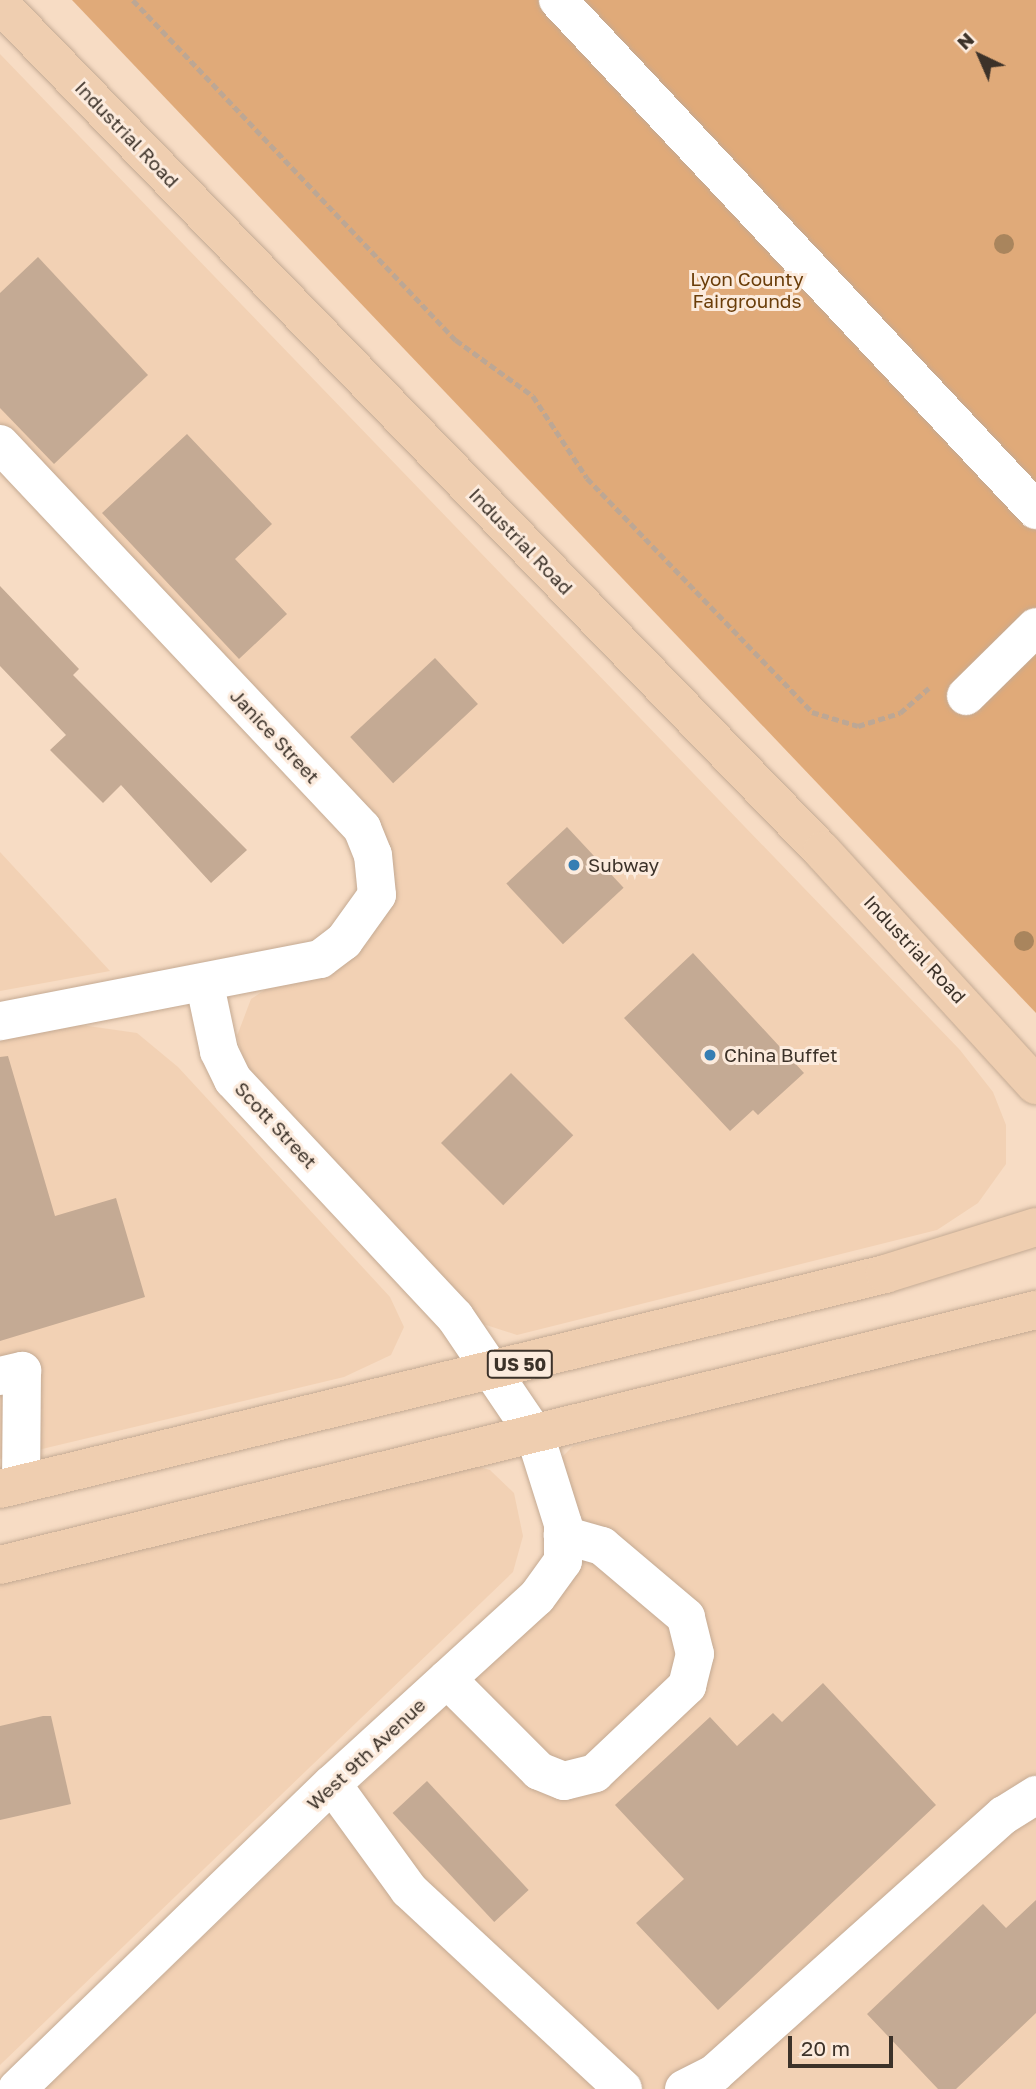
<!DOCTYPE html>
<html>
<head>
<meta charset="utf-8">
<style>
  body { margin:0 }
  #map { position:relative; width:1036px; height:2089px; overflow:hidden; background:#f7dcc4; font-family:"Golos Text",sans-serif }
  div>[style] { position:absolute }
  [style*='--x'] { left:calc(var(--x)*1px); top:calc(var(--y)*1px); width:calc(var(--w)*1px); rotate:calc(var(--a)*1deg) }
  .built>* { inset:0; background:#f2d1b4 }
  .green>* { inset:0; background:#e0aa79 }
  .building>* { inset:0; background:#c4aa94; transform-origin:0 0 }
  .path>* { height:4.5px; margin-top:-2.25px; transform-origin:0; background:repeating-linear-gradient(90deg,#bda794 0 7px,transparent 0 10.5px) }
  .roads { filter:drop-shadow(0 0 2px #c4aa93) drop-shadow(0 0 2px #c4aa93) }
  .minor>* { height:38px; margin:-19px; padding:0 19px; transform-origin:19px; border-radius:19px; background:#fff }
  .major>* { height:38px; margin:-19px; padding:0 19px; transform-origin:19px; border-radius:19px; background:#efceb0 }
  .trees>* { width:20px; height:20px; margin:-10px; border-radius:50%; background:#a9855d }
  .dots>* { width:19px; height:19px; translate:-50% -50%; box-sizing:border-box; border:4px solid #fcebdd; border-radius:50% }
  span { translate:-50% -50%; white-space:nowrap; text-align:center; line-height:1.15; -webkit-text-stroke:6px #fcebdd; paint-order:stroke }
  .shield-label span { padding:2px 5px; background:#fcebdd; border:2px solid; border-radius:5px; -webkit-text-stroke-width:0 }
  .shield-label { font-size:18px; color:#3c3229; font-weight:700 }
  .street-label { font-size:19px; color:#3c3229 }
  .park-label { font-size:19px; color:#6a3d09 }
  .poi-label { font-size:19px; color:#3c3229 }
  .left { translate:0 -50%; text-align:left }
  .north { position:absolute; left:945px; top:21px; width:70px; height:70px; -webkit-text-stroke:5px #fcebdd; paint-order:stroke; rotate:316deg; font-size:19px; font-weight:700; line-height:28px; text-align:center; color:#3c3229 }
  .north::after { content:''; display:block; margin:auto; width:24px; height:32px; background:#3c3229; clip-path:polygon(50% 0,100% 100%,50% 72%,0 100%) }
  .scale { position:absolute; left:788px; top:2036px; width:105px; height:32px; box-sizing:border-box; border:4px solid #3c3229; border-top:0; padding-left:9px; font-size:21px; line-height:24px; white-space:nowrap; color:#3c3229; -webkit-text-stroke:5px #fcebdd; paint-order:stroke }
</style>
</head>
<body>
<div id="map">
  <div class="built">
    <div style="clip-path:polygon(0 54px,960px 1050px,993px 1092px,1006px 1125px,1006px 1164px,978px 1203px,937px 1230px,517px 1335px,483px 1324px,462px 1306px,248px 1077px,237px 1036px,251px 999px,274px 984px,342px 965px,368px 943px,382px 913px,358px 800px,0 423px)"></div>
    <div style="clip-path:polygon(0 852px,110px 971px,0 991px)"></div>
    <div style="clip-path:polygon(81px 1025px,137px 1033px,178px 1067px,390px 1297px,404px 1327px,391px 1355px,344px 1377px,0 1459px,0 1038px)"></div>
    <div style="clip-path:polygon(1036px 1325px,1036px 2089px,44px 2089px,553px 1602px,560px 1459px,573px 1446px)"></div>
    <div style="clip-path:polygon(472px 1465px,490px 1470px,514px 1493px,523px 1536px,513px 1572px,0 2065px,0 1581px)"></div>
  </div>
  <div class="green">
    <div style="clip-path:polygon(72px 0,1036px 0,1036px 1013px)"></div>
  </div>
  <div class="building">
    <div style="clip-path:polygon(38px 257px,148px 375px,54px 464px,0 408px,0 293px)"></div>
    <div style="clip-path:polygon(187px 434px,272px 524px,235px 559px,287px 614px,239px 659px,102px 513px)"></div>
    <div style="clip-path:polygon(0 586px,79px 669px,73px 675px,247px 850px,211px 883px,121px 785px,103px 803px,50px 750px,66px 735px,0 666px)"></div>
    <div style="left:435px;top:658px;width:63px;height:116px;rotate:47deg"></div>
    <div style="left:567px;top:827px;width:83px;height:83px;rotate:47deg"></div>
    <div style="clip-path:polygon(693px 953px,804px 1073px,758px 1115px,753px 1110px,730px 1131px,624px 1018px)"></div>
    <div style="clip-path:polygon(8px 1056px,55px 1216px,116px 1198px,145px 1297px,0 1341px,0 1057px)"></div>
    <div style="left:511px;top:1073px;width:88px;height:99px;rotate:45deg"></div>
    <div style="clip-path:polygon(823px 1683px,936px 1805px,718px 2010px,636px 1923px,684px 1879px,615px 1805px,710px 1717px,737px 1746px,773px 1713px,782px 1722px)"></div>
    <div style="clip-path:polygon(43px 1716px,51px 1716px,71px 1804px,0 1820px,0 1726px)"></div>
    <div style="left:427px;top:1781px;width:149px;height:47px;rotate:47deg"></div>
    <div style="clip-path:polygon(1036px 1900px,1036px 2013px,956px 2089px,938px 2089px,867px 2014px,983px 1904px,1006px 1928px)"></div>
  </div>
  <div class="path">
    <div style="--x:133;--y:0;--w:469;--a:46.5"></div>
    <div style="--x:456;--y:340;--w:95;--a:36"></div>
    <div style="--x:533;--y:396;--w:98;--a:56.6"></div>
    <div style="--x:587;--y:478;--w:325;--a:46.1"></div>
    <div style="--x:812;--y:712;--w:48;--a:16.9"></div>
    <div style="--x:858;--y:726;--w:44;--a:-17.2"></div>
    <div style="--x:900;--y:713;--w:38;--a:-41"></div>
  </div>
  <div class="roads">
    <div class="minor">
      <div style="--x:558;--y:0;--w:699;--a:46.86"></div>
      <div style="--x:0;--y:444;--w:528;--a:46.69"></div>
      <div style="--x:362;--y:828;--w:29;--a:68"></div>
      <div style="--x:373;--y:855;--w:40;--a:84.3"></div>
      <div style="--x:377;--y:895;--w:57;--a:125.7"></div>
      <div style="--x:344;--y:941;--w:30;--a:143"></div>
      <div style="--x:320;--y:959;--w:326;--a:169"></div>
      <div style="--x:966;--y:696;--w:98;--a:-44.6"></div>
      <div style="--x:0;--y:1376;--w:23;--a:-13"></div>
      <div style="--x:22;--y:1371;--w:113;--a:90.5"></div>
      <div style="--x:447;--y:1679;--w:130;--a:45"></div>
      <div style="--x:539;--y:1771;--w:27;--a:22"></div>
      <div style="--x:564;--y:1781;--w:32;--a:-14"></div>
      <div style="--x:595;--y:1773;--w:127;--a:-43.4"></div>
      <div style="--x:687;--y:1686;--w:33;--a:-76"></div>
      <div style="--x:695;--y:1654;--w:38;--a:-104"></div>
      <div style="--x:686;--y:1617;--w:110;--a:-139.8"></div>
      <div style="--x:602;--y:1546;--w:41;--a:-164.2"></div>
      <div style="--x:332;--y:1784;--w:131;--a:54"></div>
      <div style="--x:409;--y:1890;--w:292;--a:42.9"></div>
      <div style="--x:17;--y:2089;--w:438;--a:-44.1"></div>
      <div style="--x:332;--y:1784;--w:277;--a:-42.4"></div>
      <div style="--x:537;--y:1597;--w:44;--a:-54.2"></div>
      <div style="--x:563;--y:1561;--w:37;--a:-90"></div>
      <div style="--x:563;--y:1524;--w:93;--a:-107.5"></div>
      <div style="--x:535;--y:1435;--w:143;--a:-124.1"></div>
      <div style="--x:455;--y:1317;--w:325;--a:-133.1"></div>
      <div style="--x:233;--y:1080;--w:32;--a:-116"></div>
      <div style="--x:219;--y:1051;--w:67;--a:-102"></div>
      <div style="--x:684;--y:2089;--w:35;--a:-27"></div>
      <div style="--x:715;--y:2073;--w:387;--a:-41.8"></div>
      <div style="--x:1004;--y:1815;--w:38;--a:-32"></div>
    </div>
    <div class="major">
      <div style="--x:0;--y:4;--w:1180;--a:45.86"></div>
      <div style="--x:822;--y:851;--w:317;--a:47.6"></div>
      <div style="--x:0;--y:1489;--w:911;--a:-13.65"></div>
      <div style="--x:885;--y:1274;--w:158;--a:-17.3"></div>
      <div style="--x:0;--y:1565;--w:1067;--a:-13.83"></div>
    </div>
  </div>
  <div class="trees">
    <div style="left:1004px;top:244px"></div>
    <div style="left:1024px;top:941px"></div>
  </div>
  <div class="dots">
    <div style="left:574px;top:865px;background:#367eb3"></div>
    <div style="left:710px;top:1055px;background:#367eb3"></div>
  </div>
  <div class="shield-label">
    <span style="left:520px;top:1364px">US 50</span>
  </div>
  <div class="street-label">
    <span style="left:127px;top:134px;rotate:46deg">Industrial Road</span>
    <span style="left:521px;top:541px;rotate:46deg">Industrial Road</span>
    <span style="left:275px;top:736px;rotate:47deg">Janice Street</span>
    <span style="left:915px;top:949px;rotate:47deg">Industrial Road</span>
    <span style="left:276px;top:1125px;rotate:47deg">Scott Street</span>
    <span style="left:366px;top:1754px;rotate:-43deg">West 9th Avenue</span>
  </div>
  <div class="park-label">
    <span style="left:747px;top:290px">Lyon County<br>Fairgrounds</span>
  </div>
  <div class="poi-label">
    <span class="left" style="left:588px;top:865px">Subway</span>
    <span class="left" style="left:724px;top:1055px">China Buffet</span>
  </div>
  <div class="north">N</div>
  <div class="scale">20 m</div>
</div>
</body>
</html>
